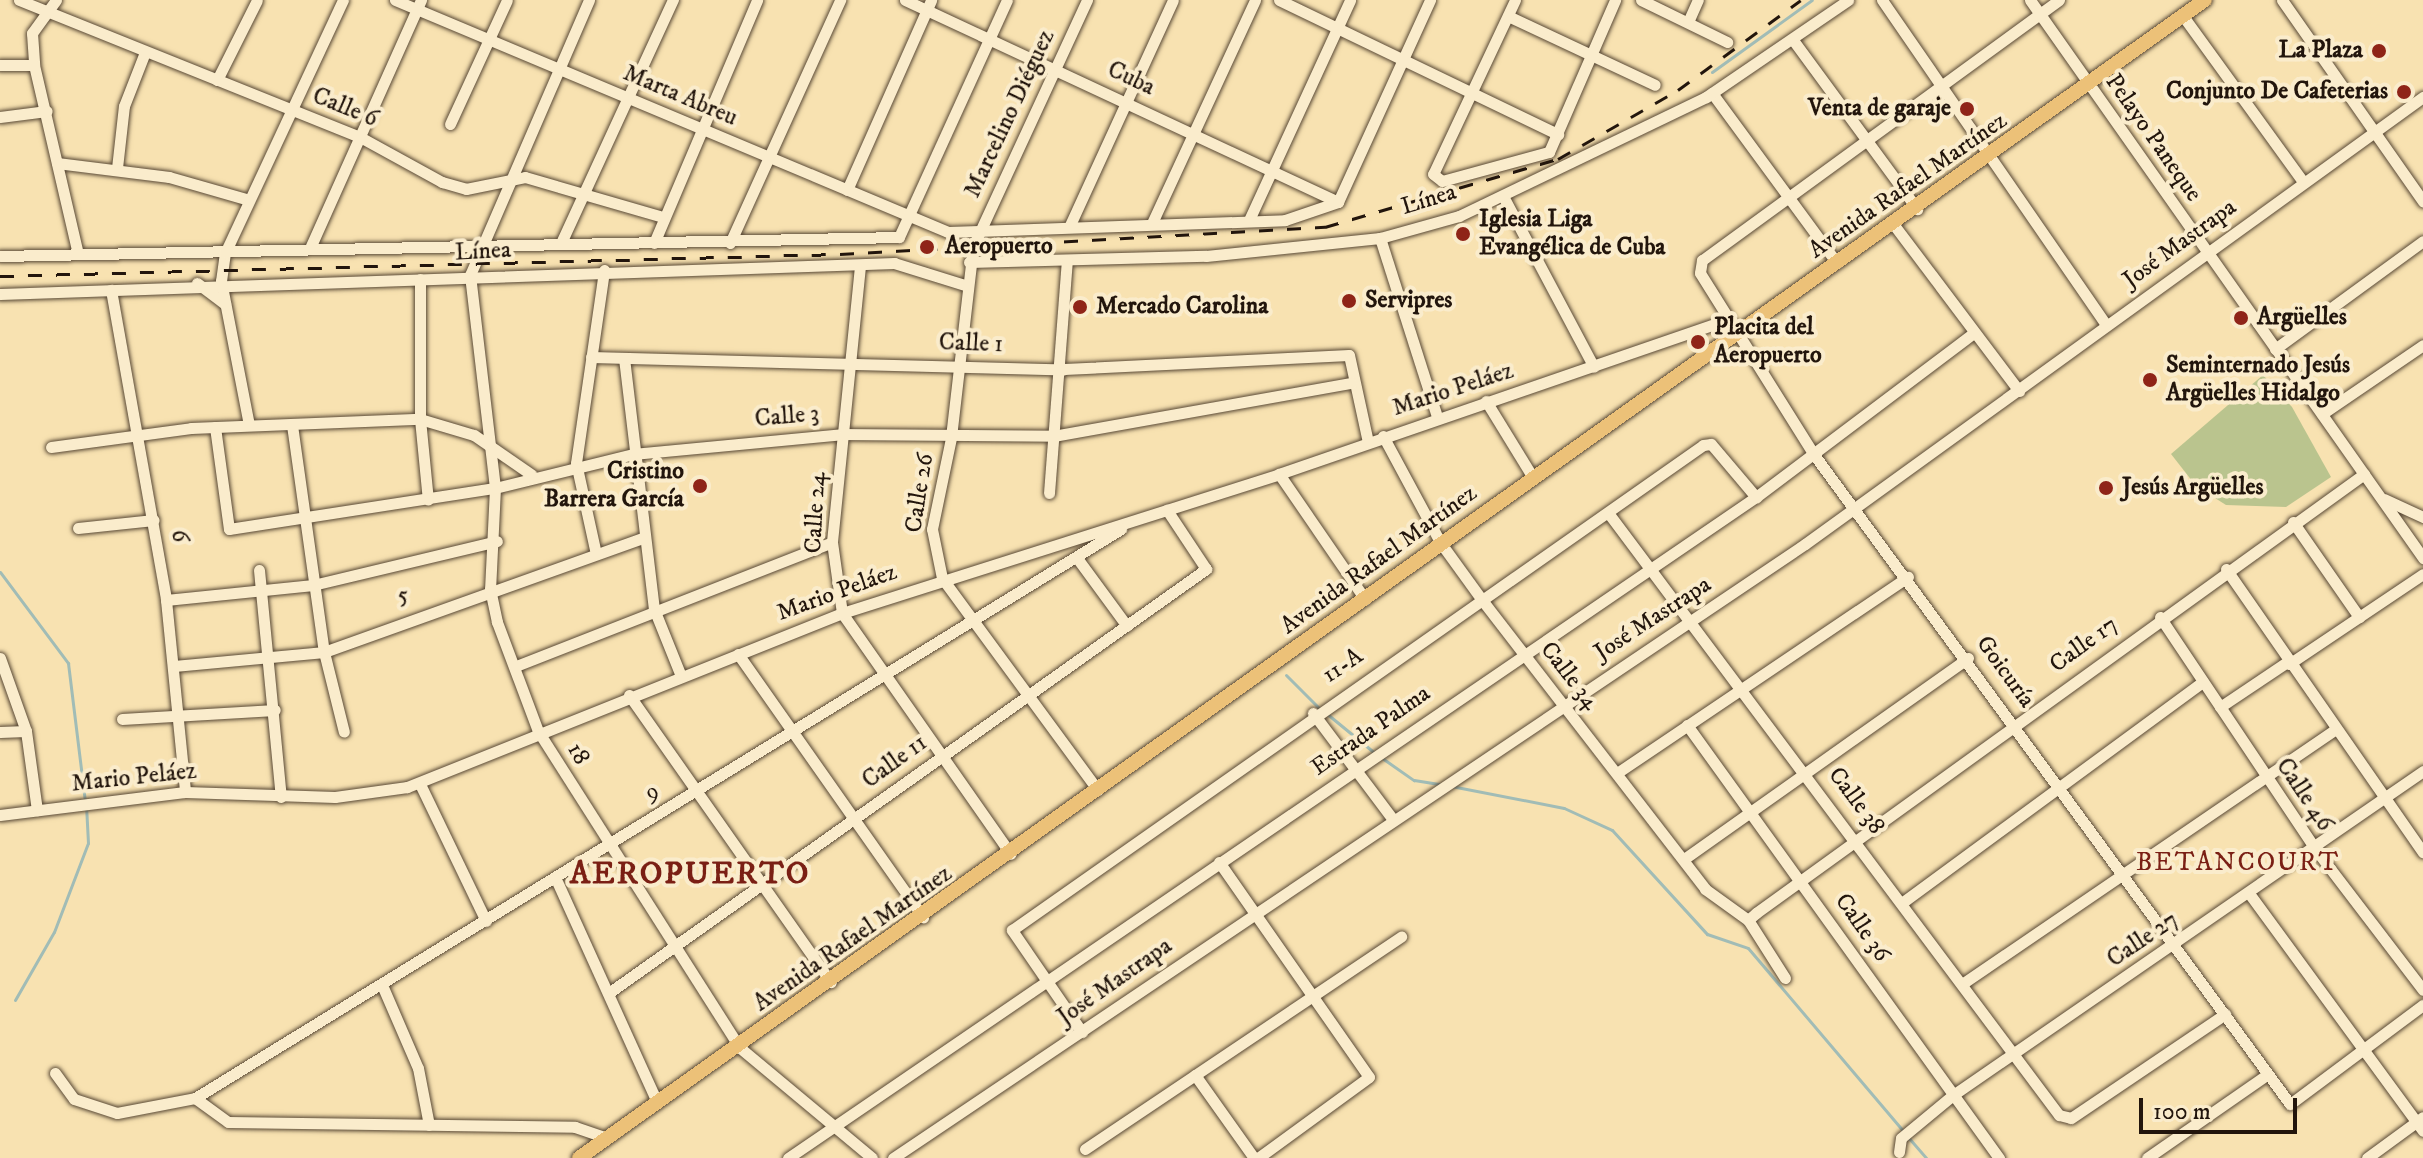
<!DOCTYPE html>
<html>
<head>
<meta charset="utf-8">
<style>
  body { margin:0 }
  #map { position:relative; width:2423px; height:1158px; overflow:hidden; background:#f8e2b1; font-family:"IM FELL DW Pica",serif }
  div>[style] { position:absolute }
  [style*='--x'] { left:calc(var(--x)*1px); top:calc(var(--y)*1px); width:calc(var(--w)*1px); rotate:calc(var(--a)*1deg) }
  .green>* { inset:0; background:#bac48e }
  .stream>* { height:3px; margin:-1.5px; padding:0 1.5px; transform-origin:1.5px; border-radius:1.5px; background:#a1bcb6 }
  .roads { filter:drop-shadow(0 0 2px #584835) drop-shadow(0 0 2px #584835) }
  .minor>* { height:11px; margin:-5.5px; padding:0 5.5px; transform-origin:5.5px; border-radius:5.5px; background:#faeccc }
  .major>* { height:14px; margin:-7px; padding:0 7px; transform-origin:7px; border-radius:7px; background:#ecc178 }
  .rail>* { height:3px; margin-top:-1.5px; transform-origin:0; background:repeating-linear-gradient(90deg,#22150c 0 14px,transparent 0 28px) }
  .dots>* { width:22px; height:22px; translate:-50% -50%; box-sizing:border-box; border:4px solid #faeccc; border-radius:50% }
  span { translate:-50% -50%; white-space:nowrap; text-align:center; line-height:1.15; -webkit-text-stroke:8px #faeccc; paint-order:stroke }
  .poi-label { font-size:24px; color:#22150c; font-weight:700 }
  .right { translate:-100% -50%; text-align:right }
  .left { translate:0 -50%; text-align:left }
  .street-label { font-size:24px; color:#22150c }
  .neighbourhood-label { font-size:26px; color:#7a1f14; letter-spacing:2px }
  .district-label { font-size:32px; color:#7a1f14; font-weight:700; letter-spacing:2px }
  .scale { position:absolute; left:2139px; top:1098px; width:158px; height:36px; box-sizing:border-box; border:4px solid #22150c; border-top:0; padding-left:10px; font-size:24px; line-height:28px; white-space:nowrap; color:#22150c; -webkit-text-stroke:6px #faeccc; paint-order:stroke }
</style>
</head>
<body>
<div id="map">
  <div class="green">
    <div style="clip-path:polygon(2263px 375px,2292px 407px,2331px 477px,2286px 507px,2226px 505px,2196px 486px,2171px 454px)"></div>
  </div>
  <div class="stream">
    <div style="--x:1712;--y:72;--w:123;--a:-35.8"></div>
    <div style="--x:0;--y:572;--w:114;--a:53.2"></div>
    <div style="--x:68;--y:663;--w:140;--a:83"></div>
    <div style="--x:1286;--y:675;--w:48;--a:45"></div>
    <div style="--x:1326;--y:713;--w:65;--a:39.4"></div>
    <div style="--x:1382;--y:758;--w:39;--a:35"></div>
    <div style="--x:1414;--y:780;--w:25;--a:9"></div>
    <div style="--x:1451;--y:786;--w:115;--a:11"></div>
    <div style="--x:1564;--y:808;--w:53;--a:24.6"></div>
    <div style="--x:1612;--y:830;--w:141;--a:47.6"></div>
    <div style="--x:1707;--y:934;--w:43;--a:18.9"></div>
    <div style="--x:1748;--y:948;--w:240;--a:49.7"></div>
    <div style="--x:15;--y:1000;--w:78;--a:-60.2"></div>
    <div style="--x:54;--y:932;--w:95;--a:-69.1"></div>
    <div style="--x:88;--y:843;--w:34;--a:-93"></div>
    <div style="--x:1908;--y:1137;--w:28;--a:49"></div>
  </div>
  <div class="roads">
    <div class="minor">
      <div style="--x:19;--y:0;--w:367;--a:21.9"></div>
      <div style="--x:360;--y:137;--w:94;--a:28.8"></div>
      <div style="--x:442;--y:182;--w:25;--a:16"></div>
      <div style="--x:466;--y:189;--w:60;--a:-11.5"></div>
      <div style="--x:525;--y:177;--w:140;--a:16.2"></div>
      <div style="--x:56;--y:0;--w:41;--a:126"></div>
      <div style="--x:32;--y:33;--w:32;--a:86"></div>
      <div style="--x:34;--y:65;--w:194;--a:76.9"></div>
      <div style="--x:395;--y:0;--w:600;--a:22.76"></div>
      <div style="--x:948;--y:232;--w:337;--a:-2"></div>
      <div style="--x:1285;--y:220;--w:56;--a:-18.8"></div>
      <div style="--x:589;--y:0;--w:300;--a:113.4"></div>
      <div style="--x:470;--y:275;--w:214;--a:83.3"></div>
      <div style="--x:495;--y:488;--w:101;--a:92.8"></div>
      <div style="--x:490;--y:589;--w:34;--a:78"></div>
      <div style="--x:497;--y:622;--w:116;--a:69.4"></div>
      <div style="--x:538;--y:731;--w:375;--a:57.5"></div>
      <div style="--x:739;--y:1047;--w:173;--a:39.8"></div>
      <div style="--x:905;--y:0;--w:478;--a:25"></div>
      <div style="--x:1087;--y:0;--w:272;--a:114.8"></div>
      <div style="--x:973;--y:247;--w:192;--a:96.6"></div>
      <div style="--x:951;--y:438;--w:93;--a:101.8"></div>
      <div style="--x:932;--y:529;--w:50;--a:78.5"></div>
      <div style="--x:942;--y:578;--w:263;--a:53.7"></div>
      <div style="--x:1279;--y:0;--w:310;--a:25.7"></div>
      <div style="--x:1515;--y:0;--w:192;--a:115.2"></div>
      <div style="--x:1433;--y:174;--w:11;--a:38"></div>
      <div style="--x:1442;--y:181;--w:111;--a:-15.2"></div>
      <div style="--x:1549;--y:152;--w:166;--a:-66.5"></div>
      <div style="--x:1641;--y:0;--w:96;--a:26"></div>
      <div style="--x:1882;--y:0;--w:395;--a:55.4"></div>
      <div style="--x:2030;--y:0;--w:683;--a:54.84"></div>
      <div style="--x:2059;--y:0;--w:442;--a:143.9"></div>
      <div style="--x:1702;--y:260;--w:13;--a:99"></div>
      <div style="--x:1700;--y:273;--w:216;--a:57.9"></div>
      <div style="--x:1815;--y:456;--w:803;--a:53.76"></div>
      <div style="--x:2290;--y:1104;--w:166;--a:-36.7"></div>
      <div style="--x:2282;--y:0;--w:246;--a:55"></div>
      <div style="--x:1508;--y:16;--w:162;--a:25.1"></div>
      <div style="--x:2183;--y:16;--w:205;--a:54.1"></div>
      <div style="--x:1688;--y:22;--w:24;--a:-66"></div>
      <div style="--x:1793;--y:40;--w:210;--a:53.7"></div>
      <div style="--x:0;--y:65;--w:34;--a:0"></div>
      <div style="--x:217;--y:80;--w:89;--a:-63.4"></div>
      <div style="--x:1712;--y:93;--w:211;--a:53.7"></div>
      <div style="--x:0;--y:117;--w:47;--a:-7.3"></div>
      <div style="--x:450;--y:124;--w:136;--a:-65.3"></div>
      <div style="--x:57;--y:163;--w:113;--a:7.1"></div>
      <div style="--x:169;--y:177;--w:83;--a:16"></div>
      <div style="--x:117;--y:168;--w:62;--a:-83.6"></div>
      <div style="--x:124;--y:106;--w:58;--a:-68.7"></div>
      <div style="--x:847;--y:190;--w:208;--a:-66.1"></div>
      <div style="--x:1504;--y:198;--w:191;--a:62"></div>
      <div style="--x:1338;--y:202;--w:222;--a:-65.5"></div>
      <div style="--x:1249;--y:220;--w:242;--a:-65.3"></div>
      <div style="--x:1152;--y:223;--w:246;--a:-65.2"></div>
      <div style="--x:1070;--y:225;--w:247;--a:-65.4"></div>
      <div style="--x:1894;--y:225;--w:208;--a:53"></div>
      <div style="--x:1380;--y:238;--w:188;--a:72.3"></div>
      <div style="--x:561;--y:243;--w:268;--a:-65.3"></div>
      <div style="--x:654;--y:243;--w:264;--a:-67"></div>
      <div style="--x:730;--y:243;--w:267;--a:-65.6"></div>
      <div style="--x:310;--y:248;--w:272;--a:-65.9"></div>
      <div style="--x:0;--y:256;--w:899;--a:-1.21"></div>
      <div style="--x:899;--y:237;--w:260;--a:-65.5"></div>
      <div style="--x:969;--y:262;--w:237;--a:-1.5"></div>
      <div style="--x:1206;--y:256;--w:175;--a:-5.9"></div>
      <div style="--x:1380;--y:238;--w:82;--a:-15.6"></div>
      <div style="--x:1459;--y:216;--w:274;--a:-25.7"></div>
      <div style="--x:1706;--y:97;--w:172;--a:-34.3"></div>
      <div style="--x:860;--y:266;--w:277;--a:95.8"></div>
      <div style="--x:832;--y:542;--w:72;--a:82"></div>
      <div style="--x:842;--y:613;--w:294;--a:55"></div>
      <div style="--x:420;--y:279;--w:140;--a:90"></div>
      <div style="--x:420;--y:419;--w:81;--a:84.4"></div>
      <div style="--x:197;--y:283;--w:35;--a:37"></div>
      <div style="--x:111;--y:290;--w:315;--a:79.9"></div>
      <div style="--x:166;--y:600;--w:193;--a:84.3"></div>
      <div style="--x:0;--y:294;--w:895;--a:-1.99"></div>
      <div style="--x:894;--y:263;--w:74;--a:17.2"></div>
      <div style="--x:2275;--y:349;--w:183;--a:-36.1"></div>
      <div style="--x:591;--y:357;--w:473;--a:1.5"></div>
      <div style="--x:1064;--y:369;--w:285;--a:-2.8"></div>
      <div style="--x:1349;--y:355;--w:89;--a:77.7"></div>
      <div style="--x:624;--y:358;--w:253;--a:83.2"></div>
      <div style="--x:654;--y:609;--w:72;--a:68.1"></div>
      <div style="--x:1486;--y:401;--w:88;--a:58.5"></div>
      <div style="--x:2322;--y:414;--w:122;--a:-34.3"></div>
      <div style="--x:249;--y:425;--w:147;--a:-101"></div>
      <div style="--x:221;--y:281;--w:28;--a:-82"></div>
      <div style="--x:225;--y:253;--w:279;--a:-65"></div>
      <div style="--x:292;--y:425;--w:229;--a:82"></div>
      <div style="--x:324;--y:652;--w:82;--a:76"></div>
      <div style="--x:215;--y:427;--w:103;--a:82.2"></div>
      <div style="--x:229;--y:529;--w:269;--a:-8.8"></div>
      <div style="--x:495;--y:488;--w:142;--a:-13.8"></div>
      <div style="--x:633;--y:454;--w:212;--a:-5.4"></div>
      <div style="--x:844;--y:434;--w:209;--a:0.5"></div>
      <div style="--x:1053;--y:436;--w:303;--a:-10.1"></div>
      <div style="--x:1383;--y:436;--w:120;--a:61.7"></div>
      <div style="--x:1440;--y:542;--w:72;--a:54.1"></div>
      <div style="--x:1482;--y:600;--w:365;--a:52.3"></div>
      <div style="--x:1705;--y:889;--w:53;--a:35.8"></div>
      <div style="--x:51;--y:447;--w:141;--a:-7.7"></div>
      <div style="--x:191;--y:428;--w:229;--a:-2.3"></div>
      <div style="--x:420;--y:419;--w:56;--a:16.5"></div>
      <div style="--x:474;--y:435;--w:70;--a:34.6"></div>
      <div style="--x:1279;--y:474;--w:152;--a:55.5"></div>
      <div style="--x:1049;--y:493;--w:233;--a:-85.6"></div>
      <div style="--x:2384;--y:499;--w:43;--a:24.8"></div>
      <div style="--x:1609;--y:514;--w:751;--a:53.18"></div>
      <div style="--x:2059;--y:1115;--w:12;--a:14"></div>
      <div style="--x:2071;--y:1118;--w:186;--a:-34"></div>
      <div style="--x:2293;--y:522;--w:116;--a:55.2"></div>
      <div style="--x:78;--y:528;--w:76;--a:-6"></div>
      <div style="--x:596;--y:554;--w:93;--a:-102.4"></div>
      <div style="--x:576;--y:463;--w:195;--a:-81.7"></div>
      <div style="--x:1077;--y:558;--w:84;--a:53.7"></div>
      <div style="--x:2226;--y:569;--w:345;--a:55.2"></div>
      <div style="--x:259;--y:570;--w:228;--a:84.5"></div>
      <div style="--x:166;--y:600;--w:148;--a:-5.8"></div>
      <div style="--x:313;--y:585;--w:189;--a:-13.4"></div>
      <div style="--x:2160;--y:617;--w:280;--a:56.2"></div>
      <div style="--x:2316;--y:850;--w:176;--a:52.6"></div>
      <div style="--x:738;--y:654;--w:322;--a:54.9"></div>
      <div style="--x:0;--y:658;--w:77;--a:70.4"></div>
      <div style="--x:26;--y:731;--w:80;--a:82.1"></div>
      <div style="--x:2289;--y:664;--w:161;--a:-33.9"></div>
      <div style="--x:174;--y:666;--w:151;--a:-5.3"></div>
      <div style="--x:324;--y:652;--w:339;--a:-19.7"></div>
      <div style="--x:516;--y:666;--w:339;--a:-21.4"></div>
      <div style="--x:629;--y:695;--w:351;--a:54.9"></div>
      <div style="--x:2220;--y:707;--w:81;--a:-33.9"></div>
      <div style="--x:1313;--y:713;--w:130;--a:53.1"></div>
      <div style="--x:122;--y:719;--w:153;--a:-3.4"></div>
      <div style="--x:1687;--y:725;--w:534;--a:54.23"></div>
      <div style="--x:0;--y:732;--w:26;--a:-2"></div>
      <div style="--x:1617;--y:773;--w:351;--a:-34"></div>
      <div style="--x:420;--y:784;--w:152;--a:64.3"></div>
      <div style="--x:0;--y:815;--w:186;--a:-7.1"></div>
      <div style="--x:185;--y:792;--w:150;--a:1.9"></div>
      <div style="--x:335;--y:797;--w:73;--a:-7.9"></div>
      <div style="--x:407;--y:787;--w:469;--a:-21.8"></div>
      <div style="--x:842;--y:613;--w:459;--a:-17.6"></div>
      <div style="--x:1279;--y:474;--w:473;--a:-19"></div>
      <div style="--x:1684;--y:859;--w:348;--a:-35.3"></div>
      <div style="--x:1219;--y:862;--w:262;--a:55.1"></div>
      <div style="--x:1369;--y:1077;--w:137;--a:143.9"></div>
      <div style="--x:555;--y:877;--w:247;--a:65.6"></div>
      <div style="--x:2251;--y:896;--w:291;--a:53.8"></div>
      <div style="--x:1903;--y:902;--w:372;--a:-36.3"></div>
      <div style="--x:1785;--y:978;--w:69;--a:-122.5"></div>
      <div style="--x:1748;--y:920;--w:11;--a:-41"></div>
      <div style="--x:1756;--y:913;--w:750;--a:-35.83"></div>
      <div style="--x:1962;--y:984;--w:449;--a:-34.3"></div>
      <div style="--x:382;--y:985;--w:90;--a:66.6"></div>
      <div style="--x:418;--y:1068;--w:58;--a:79.1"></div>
      <div style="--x:610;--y:992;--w:731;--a:-35.36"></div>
      <div style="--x:1206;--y:569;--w:71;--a:-123.5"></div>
      <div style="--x:1082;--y:1032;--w:124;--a:-124.5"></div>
      <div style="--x:1012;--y:930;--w:844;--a:-35.06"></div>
      <div style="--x:1703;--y:445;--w:8;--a:-7"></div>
      <div style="--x:1711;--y:444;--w:70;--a:49.7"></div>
      <div style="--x:55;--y:1073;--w:32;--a:54"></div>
      <div style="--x:74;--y:1099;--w:45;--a:18"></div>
      <div style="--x:117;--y:1113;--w:79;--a:-10.9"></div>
      <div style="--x:195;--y:1098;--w:1087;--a:-31.57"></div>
      <div style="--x:1195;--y:1075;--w:102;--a:54.6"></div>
      <div style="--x:195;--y:1098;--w:41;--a:36"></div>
      <div style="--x:228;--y:1122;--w:347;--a:0.8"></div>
      <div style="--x:575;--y:1127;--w:34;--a:19"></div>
      <div style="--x:1085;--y:1149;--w:381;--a:-33.9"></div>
      <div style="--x:1899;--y:1152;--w:14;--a:-82"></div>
      <div style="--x:1901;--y:1138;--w:67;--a:-39.6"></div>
      <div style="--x:1953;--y:1095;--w:571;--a:-34.58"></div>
      <div style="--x:788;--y:1158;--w:1172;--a:-34.33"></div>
      <div style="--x:1756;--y:497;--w:273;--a:-37"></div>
      <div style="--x:893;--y:1158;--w:1099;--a:-33.95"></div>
      <div style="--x:1805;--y:544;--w:763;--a:-35.88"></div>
      <div style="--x:2147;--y:1158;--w:147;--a:-34.8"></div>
      <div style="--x:2367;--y:1158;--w:69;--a:-36.2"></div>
    </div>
    <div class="major">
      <div style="--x:579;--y:1158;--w:1996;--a:-35.46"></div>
    </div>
  </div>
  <div class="rail">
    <div style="--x:0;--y:276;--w:840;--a:-1.5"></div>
    <div style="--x:840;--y:254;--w:486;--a:-3.2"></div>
    <div style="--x:1325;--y:227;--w:243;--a:-16.3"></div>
    <div style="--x:1558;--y:159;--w:138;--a:-29.9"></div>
    <div style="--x:1678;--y:90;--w:152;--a:-36.2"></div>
  </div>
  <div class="dots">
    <div style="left:2379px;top:51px;background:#8f2418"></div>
    <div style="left:2404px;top:92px;background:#8f2418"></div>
    <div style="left:1967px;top:109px;background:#8f2418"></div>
    <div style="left:1463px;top:234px;background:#8f2418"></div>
    <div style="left:927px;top:247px;background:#8f2418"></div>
    <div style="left:1349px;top:301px;background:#8f2418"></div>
    <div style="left:1080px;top:307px;background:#8f2418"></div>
    <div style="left:2241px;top:318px;background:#8f2418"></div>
    <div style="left:1698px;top:342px;background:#8f2418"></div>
    <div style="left:2150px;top:380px;background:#8f2418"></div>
    <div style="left:700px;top:486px;background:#8f2418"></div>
    <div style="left:2106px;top:488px;background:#8f2418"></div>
  </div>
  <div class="poi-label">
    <span class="right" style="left:2363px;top:51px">La Plaza</span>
    <span class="right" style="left:2388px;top:92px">Conjunto De Cafeterias</span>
    <span class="right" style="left:1951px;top:109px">Venta de garaje</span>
    <span class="left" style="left:1479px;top:234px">Iglesia Liga<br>Evangélica de Cuba</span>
    <span class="left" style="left:945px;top:247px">Aeropuerto</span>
    <span class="left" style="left:1365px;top:301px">Servipres</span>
    <span class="left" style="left:1096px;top:307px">Mercado Carolina</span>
    <span class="left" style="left:2257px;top:318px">Argüelles</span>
    <span class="left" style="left:1714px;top:342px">Placita del<br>Aeropuerto</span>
    <span class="left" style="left:2166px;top:380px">Seminternado Jesús<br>Argüelles Hidalgo</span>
    <span class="right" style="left:684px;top:486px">Cristino<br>Barrera García</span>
    <span class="left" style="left:2122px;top:488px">Jesús Argüelles</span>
  </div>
  <div class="street-label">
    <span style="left:1131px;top:79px;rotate:25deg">Cuba</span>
    <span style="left:680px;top:96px;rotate:23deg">Marta Abreu</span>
    <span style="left:345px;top:108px;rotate:22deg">Calle 6</span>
    <span style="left:1010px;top:114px;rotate:-65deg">Marcelino Diéguez</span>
    <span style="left:2153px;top:138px;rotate:55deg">Pelayo Paneque</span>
    <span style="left:1908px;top:186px;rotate:-35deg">Avenida Rafael Martínez</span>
    <span style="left:1429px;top:200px;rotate:-17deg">Línea</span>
    <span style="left:2180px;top:244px;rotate:-36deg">José Mastrapa</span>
    <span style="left:483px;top:252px;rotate:-3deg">Línea</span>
    <span style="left:971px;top:344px;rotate:2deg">Calle 1</span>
    <span style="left:1453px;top:390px;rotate:-18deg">Mario Peláez</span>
    <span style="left:787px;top:417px;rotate:-5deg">Calle 3</span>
    <span style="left:920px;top:493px;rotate:-81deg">Calle 26</span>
    <span style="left:816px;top:513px;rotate:-87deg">Calle 24</span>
    <span style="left:179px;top:536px;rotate:81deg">6</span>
    <span style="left:1379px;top:560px;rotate:-36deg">Avenida Rafael Martínez</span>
    <span style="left:837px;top:593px;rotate:-20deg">Mario Peláez</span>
    <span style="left:403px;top:596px;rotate:-22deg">5</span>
    <span style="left:1653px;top:619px;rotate:-33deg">José Mastrapa</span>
    <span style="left:2084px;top:645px;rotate:-36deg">Calle 17</span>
    <span style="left:1343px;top:666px;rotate:-34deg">11-A</span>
    <span style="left:2005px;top:672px;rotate:54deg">Goicuría</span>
    <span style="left:1569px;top:676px;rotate:52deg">Calle 34</span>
    <span style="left:1371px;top:731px;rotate:-35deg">Estrada Palma</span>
    <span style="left:578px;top:754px;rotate:59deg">18</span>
    <span style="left:895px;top:762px;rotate:-36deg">Calle 11</span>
    <span style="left:134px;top:778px;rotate:-6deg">Mario Peláez</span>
    <span style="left:652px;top:792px;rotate:-31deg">9</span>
    <span style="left:2304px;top:795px;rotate:56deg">Calle 46</span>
    <span style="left:1856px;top:801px;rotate:53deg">Calle 38</span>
    <span style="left:1862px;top:928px;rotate:55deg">Calle 36</span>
    <span style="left:853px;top:939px;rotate:-35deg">Avenida Rafael Martínez</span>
    <span style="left:2143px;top:940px;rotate:-34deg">Calle 27</span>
    <span style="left:1115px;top:982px;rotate:-35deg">José Mastrapa</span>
  </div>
  <div class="neighbourhood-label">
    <span style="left:2238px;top:863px">BETANCOURT</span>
  </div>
  <div class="district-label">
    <span style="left:690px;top:874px">AEROPUERTO</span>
  </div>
  <div class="scale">100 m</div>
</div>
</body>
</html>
